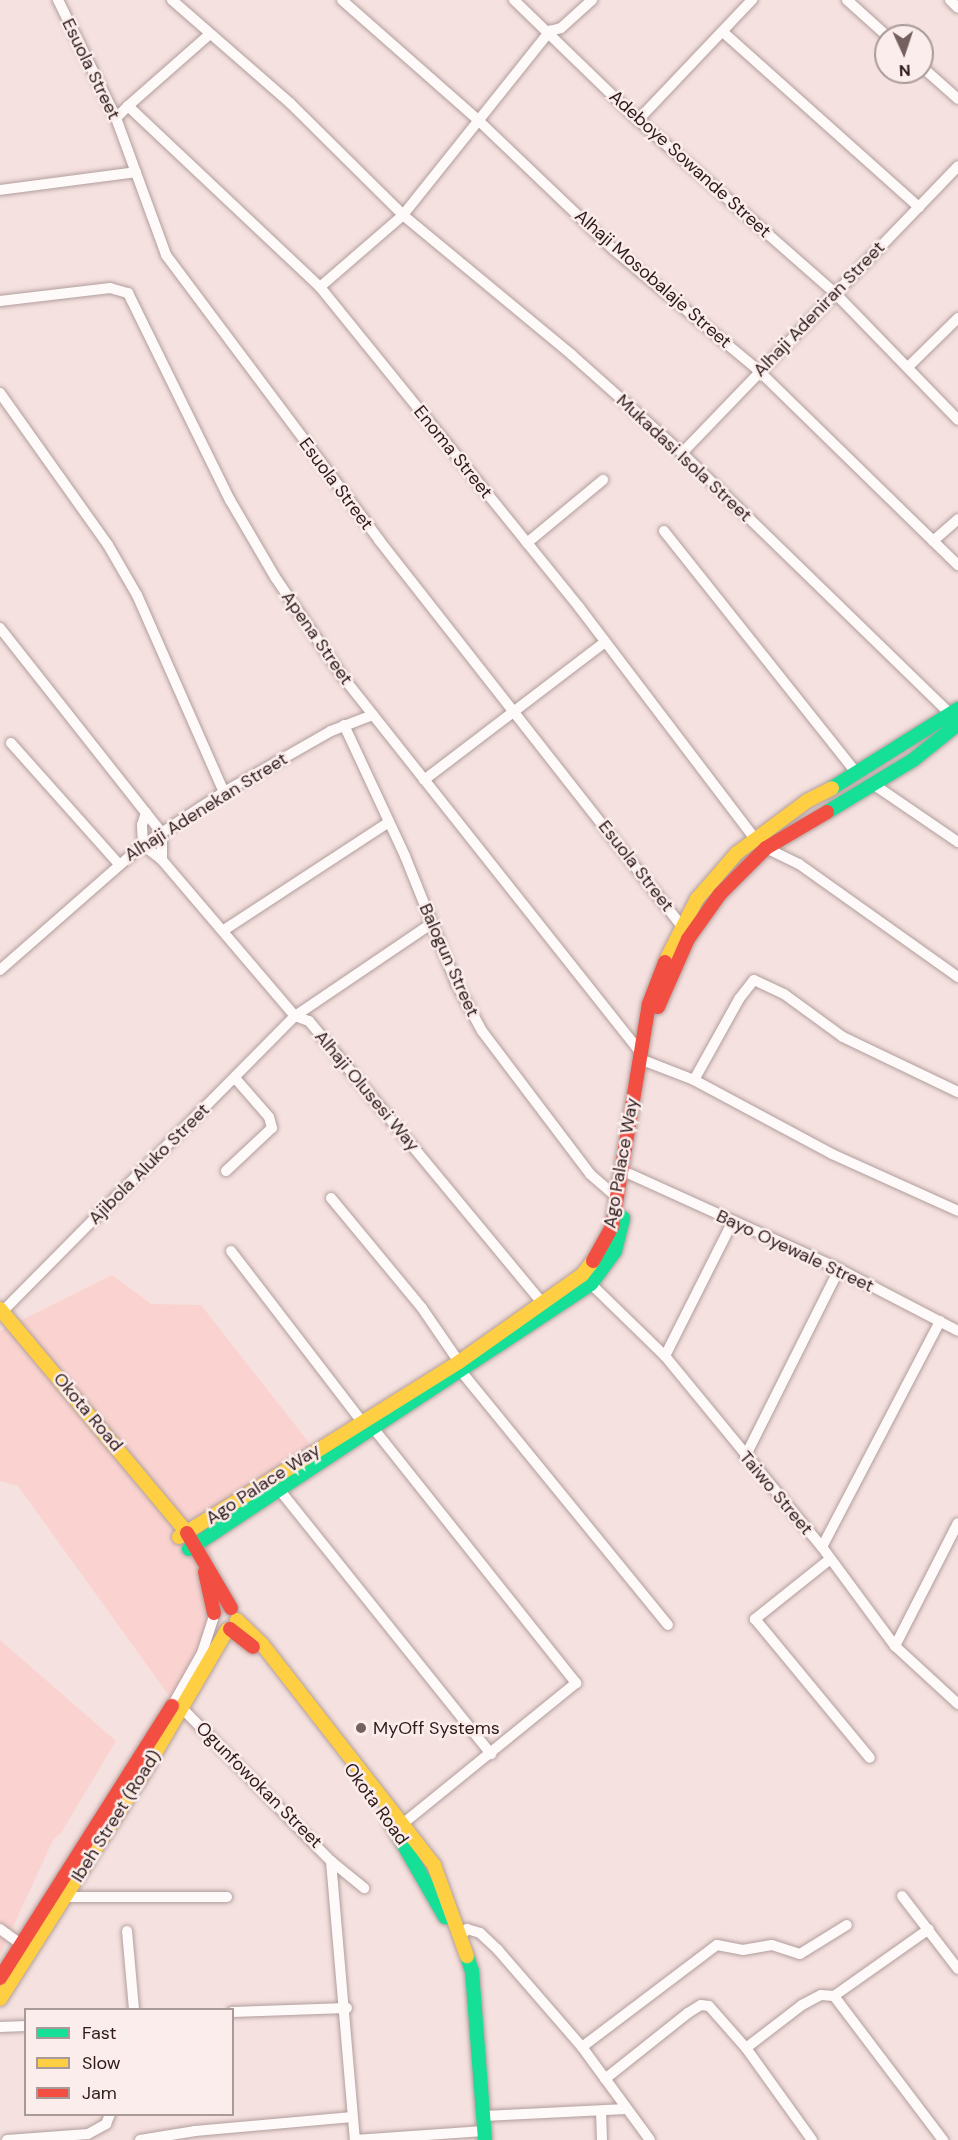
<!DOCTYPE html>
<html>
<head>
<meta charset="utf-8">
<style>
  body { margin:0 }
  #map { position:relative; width:958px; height:2140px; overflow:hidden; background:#f5e1df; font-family:"DM Sans",sans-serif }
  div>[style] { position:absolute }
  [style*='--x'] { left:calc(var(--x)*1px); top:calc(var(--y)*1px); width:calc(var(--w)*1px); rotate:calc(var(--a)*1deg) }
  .built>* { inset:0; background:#fad3d0 }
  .roads { filter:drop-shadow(0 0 2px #b19e9c) drop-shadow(0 0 2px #b19e9c) }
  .street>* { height:10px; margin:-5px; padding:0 5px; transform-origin:5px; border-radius:5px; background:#fefafa }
  .fast>* { height:14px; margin:-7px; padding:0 7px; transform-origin:7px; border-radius:7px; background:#16e098 }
  .slow>* { height:14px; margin:-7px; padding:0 7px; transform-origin:7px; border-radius:7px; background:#ffcf43 }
  .jam>* { height:14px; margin:-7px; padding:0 7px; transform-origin:7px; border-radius:7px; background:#f24e42 }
  .dots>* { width:16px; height:16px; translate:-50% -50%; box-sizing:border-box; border:3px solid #faedec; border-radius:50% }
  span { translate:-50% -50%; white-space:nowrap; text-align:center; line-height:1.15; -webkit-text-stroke:5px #faedec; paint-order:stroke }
  .street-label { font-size:18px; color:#2f1a18 }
  .poi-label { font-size:18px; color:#2f1a18 }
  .left { translate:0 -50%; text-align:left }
  .legend { position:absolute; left:24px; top:2008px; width:210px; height:108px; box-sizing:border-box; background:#faedec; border:2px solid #a99997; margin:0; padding:8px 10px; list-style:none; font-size:18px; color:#2f1a18 }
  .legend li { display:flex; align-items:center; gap:12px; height:30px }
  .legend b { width:30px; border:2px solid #a99997 }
  .north { position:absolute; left:874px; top:24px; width:60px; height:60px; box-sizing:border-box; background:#faedec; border:2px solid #a99997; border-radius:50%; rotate:177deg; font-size:16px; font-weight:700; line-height:24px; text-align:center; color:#2f1a18 }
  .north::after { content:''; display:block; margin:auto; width:21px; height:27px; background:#74605e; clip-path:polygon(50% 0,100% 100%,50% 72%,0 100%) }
</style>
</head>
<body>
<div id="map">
  <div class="built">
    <div style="clip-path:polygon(112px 1275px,151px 1304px,201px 1305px,321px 1458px,211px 1545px,216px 1613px,175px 1704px,18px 1486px,0 1481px,0 1331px)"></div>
    <div style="clip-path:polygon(0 1640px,116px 1741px,61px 1833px,53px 1840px,0 1955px)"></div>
  </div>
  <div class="roads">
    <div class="street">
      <div style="--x:58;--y:0;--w:131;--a:63.8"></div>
      <div style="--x:116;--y:118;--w:146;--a:69.9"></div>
      <div style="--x:166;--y:255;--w:356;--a:53.2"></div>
      <div style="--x:379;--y:540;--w:492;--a:51.9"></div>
      <div style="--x:172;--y:0;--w:157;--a:41.1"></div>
      <div style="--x:290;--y:103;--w:159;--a:44.7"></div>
      <div style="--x:403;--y:215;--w:219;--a:39.6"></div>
      <div style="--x:572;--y:355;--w:147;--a:41.7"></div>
      <div style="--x:682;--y:453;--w:376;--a:44.2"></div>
      <div style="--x:342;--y:0;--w:181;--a:41.4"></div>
      <div style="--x:478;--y:120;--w:188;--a:43.7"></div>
      <div style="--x:614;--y:250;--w:189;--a:39.8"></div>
      <div style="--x:759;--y:371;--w:278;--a:44.3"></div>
      <div style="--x:514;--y:0;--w:173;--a:44.1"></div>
      <div style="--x:638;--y:120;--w:261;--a:41.3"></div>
      <div style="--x:834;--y:292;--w:178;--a:45.9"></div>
      <div style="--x:847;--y:0;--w:54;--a:42"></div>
      <div style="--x:950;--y:0;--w:11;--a:45"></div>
      <div style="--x:723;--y:32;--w:263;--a:41.8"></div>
      <div style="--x:922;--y:67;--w:48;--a:41.6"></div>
      <div style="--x:128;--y:106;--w:109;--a:-41.3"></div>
      <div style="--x:116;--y:118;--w:17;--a:-45"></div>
      <div style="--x:128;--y:106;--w:264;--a:43.3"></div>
      <div style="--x:320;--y:287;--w:412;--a:51"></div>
      <div style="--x:579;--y:607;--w:293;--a:52.8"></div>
      <div style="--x:638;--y:120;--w:166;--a:-46.5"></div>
      <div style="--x:0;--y:190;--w:137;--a:-7.5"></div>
      <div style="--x:320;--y:287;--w:110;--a:-40.9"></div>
      <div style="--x:403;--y:215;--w:236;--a:-51.4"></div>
      <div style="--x:550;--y:31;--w:11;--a:-15"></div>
      <div style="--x:561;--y:28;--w:42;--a:-42.1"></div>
      <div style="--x:0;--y:301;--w:111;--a:-6.7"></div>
      <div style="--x:110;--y:288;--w:19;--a:16"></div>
      <div style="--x:128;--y:293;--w:231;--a:63.8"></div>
      <div style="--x:230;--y:500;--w:89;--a:59.7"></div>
      <div style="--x:275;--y:577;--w:121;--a:55.8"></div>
      <div style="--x:343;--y:677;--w:477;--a:51.6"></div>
      <div style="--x:908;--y:367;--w:70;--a:-44.4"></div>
      <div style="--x:0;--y:393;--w:186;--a:54.6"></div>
      <div style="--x:108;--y:545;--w:58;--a:59.9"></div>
      <div style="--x:137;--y:595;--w:215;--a:66.2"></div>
      <div style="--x:682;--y:453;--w:398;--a:-46.1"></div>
      <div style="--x:664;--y:531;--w:310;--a:51.5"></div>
      <div style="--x:933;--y:541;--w:33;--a:-41"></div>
      <div style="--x:527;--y:543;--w:99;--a:-39.7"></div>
      <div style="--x:0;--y:628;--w:261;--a:51.7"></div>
      <div style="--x:344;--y:725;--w:145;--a:65"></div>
      <div style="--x:405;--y:856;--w:137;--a:68.1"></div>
      <div style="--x:456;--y:983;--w:55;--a:61.6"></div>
      <div style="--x:482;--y:1031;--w:179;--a:52.9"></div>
      <div style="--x:590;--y:1174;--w:37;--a:41"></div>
      <div style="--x:11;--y:743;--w:161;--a:48.3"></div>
      <div style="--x:424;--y:780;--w:228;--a:-37.3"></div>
      <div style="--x:873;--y:784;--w:103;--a:34.3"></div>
      <div style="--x:162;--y:833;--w:27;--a:90"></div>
      <div style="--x:143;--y:845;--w:24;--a:38"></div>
      <div style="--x:162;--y:860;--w:205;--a:49.6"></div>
      <div style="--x:295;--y:1016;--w:15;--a:20"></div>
      <div style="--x:309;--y:1021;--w:366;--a:50.4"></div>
      <div style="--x:143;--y:845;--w:20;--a:-93"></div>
      <div style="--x:142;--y:825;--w:13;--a:-72"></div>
      <div style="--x:766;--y:848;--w:37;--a:26"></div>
      <div style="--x:799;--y:864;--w:195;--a:35.4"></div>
      <div style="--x:224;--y:930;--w:197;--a:-33.2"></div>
      <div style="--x:0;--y:970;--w:190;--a:-41.2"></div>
      <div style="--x:143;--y:845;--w:97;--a:-33.2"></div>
      <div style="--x:224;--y:792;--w:123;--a:-29.7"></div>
      <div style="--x:331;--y:731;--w:45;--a:-20.9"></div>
      <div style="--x:645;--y:1061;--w:53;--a:21.2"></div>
      <div style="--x:694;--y:1080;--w:157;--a:28.2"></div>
      <div style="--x:832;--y:1154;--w:138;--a:24.3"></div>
      <div style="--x:694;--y:1080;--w:93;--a:-60.9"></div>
      <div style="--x:739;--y:999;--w:24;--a:-52"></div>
      <div style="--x:754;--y:980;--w:33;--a:25"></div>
      <div style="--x:784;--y:994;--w:73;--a:36.1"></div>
      <div style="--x:843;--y:1037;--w:127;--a:25.6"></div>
      <div style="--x:226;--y:1171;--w:63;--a:-43.1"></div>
      <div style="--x:272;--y:1128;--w:11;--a:-105"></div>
      <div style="--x:269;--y:1117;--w:52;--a:-131.1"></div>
      <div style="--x:630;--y:1174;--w:230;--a:24.4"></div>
      <div style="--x:839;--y:1269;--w:134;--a:27.5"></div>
      <div style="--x:331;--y:1198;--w:143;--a:50.4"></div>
      <div style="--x:422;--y:1308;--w:65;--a:55.6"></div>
      <div style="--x:231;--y:1251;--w:222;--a:52.5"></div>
      <div style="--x:591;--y:1284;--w:103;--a:44.2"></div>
      <div style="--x:665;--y:1356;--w:247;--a:50.6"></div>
      <div style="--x:822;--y:1547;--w:123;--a:53.6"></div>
      <div style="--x:895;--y:1646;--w:86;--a:42.6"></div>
      <div style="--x:2;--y:1312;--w:416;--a:-45.3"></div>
      <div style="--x:295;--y:1016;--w:164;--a:-34.1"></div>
      <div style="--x:665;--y:1356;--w:151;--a:-63.3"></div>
      <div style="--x:460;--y:1370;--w:329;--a:50.8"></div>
      <div style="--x:374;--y:1429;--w:325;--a:51.5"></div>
      <div style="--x:576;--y:1683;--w:222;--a:140.9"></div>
      <div style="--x:745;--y:1457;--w:210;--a:-63.4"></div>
      <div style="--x:278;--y:1488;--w:341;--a:51.3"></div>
      <div style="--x:822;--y:1547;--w:255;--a:-62.4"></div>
      <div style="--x:829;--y:1560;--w:95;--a:141.4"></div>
      <div style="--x:755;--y:1619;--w:180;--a:50.4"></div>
      <div style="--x:895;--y:1646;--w:138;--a:-62.9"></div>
      <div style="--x:172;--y:1706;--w:61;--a:-60.5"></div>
      <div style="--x:202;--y:1653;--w:36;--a:-72"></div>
      <div style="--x:182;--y:1708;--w:214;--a:45.8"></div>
      <div style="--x:331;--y:1861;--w:280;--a:85.1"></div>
      <div style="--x:331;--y:1861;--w:43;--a:39.3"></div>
      <div style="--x:902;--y:1896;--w:92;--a:52.5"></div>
      <div style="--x:66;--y:1897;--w:161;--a:0"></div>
      <div style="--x:0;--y:1929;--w:26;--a:36"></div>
      <div style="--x:127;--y:1931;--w:79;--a:84.9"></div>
      <div style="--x:462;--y:1935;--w:8;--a:-50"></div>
      <div style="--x:467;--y:1929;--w:14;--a:17"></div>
      <div style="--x:480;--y:1933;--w:25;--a:43"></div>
      <div style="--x:498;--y:1950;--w:128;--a:49.1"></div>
      <div style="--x:582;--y:2047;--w:115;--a:53.8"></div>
      <div style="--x:834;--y:1996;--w:181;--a:52.9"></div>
      <div style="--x:232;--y:2012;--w:115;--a:-2"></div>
      <div style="--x:0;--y:2027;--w:26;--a:-2"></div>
      <div style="--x:582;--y:2047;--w:169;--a:-37.1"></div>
      <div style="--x:717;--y:1945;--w:26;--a:11"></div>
      <div style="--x:743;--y:1950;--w:29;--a:-10"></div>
      <div style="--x:772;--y:1945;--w:29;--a:18"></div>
      <div style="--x:800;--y:1954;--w:55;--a:-31.7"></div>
      <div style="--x:746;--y:2048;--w:71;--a:-37.5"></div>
      <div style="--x:802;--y:2005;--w:21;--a:-28"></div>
      <div style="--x:821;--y:1995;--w:13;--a:4"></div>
      <div style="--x:834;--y:1996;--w:116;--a:-35.2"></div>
      <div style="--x:605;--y:2079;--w:106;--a:-38.5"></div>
      <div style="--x:688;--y:2013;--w:15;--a:-32"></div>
      <div style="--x:701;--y:2005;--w:8;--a:7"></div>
      <div style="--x:709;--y:2006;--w:56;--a:48.6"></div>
      <div style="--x:746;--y:2048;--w:113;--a:54.3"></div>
      <div style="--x:601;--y:2111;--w:29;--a:88"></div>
      <div style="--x:484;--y:2116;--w:142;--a:-2.8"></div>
      <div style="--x:7;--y:2140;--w:81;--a:-4.2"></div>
      <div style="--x:88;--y:2134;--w:21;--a:-29"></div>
      <div style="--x:106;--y:2124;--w:11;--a:-68"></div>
      <div style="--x:140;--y:2140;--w:56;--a:-9.3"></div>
      <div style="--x:195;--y:2131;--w:158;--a:-5.1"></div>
      <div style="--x:355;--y:2140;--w:129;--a:-4"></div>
    </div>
    <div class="fast">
      <div style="--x:832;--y:788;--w:149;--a:-32.1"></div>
      <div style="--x:827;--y:812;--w:100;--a:-31.2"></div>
      <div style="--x:913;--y:760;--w:58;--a:-38.7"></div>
      <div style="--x:189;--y:1549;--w:481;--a:-33.4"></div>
      <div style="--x:591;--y:1284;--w:41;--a:-54"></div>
      <div style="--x:615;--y:1251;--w:34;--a:-76"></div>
      <div style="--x:390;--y:1821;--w:111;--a:60.2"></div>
      <div style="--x:467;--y:1956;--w:16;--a:72"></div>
      <div style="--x:472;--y:1971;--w:169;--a:85.6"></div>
    </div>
    <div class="slow">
      <div style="--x:665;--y:962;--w:71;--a:-63.1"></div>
      <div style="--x:697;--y:899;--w:61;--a:-49"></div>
      <div style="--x:737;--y:853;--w:87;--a:-36.6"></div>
      <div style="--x:807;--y:801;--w:28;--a:-27"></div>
      <div style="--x:0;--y:1309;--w:292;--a:50.1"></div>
      <div style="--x:179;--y:1537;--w:330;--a:-32"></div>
      <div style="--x:459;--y:1362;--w:151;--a:-35.3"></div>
      <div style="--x:582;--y:1275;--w:18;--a:-52"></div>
      <div style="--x:237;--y:1620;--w:35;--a:44"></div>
      <div style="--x:262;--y:1644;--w:280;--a:52.1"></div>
      <div style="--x:434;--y:1865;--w:97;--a:70.1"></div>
      <div style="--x:0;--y:1999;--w:275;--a:-57.6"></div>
      <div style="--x:147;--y:1767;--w:159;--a:-59.7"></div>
    </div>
    <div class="jam">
      <div style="--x:658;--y:1007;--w:74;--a:-66.2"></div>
      <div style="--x:688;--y:939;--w:55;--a:-54.6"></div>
      <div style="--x:720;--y:894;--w:65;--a:-45"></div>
      <div style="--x:766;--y:848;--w:71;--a:-30.5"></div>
      <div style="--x:593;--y:1261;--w:39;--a:-61"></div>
      <div style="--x:612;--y:1227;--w:226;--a:-80.6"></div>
      <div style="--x:649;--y:1004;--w:45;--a:-69.1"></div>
      <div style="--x:187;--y:1533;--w:87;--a:59.6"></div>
      <div style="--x:205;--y:1572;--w:42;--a:77.6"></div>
      <div style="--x:230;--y:1629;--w:29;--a:38"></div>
      <div style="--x:0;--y:1978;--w:322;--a:-57.7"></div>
    </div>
  </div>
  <div class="dots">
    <div style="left:361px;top:1728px;background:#74605e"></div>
  </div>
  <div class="street-label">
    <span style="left:91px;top:69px;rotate:64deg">Esuola Street</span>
    <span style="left:690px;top:164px;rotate:42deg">Adeboye Sowande Street</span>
    <span style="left:653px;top:279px;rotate:41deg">Alhaji Mosobalaje Street</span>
    <span style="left:819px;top:309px;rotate:-46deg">Alhaji Adeniran Street</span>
    <span style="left:453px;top:452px;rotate:51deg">Enoma Street</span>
    <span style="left:684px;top:458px;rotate:43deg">Mukadasi Isola Street</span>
    <span style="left:336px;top:484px;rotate:53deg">Esuola Street</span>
    <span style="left:317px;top:638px;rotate:55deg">Apena Street</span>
    <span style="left:206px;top:807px;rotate:-32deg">Alhaji Adenekan Street</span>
    <span style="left:636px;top:866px;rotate:52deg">Esuola Street</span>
    <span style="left:449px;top:960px;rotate:66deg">Balogun Street</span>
    <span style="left:367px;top:1091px;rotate:50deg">Alhaji Olusesi Way</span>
    <span style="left:621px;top:1163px;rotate:-80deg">Ago Palace Way</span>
    <span style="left:149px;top:1164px;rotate:-45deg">Ajibola Aluko Street</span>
    <span style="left:795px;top:1251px;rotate:25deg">Bayo Oyewale Street</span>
    <span style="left:88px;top:1412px;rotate:50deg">Okota Road</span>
    <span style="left:263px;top:1484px;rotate:-33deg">Ago Palace Way</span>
    <span style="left:776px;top:1493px;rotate:50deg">Taiwo Street</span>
    <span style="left:259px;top:1785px;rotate:45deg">Ogunfowokan Street</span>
    <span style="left:376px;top:1804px;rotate:54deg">Okota Road</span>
    <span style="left:116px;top:1816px;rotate:-58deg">Ibeh Street (Road)</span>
  </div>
  <div class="poi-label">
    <span class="left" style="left:373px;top:1728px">MyOff Systems</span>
  </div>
  <ul class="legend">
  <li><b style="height:8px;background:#16e098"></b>Fast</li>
  <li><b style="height:8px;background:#ffcf43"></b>Slow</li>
  <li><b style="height:8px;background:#f24e42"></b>Jam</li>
  </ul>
  <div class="north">N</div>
</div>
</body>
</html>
